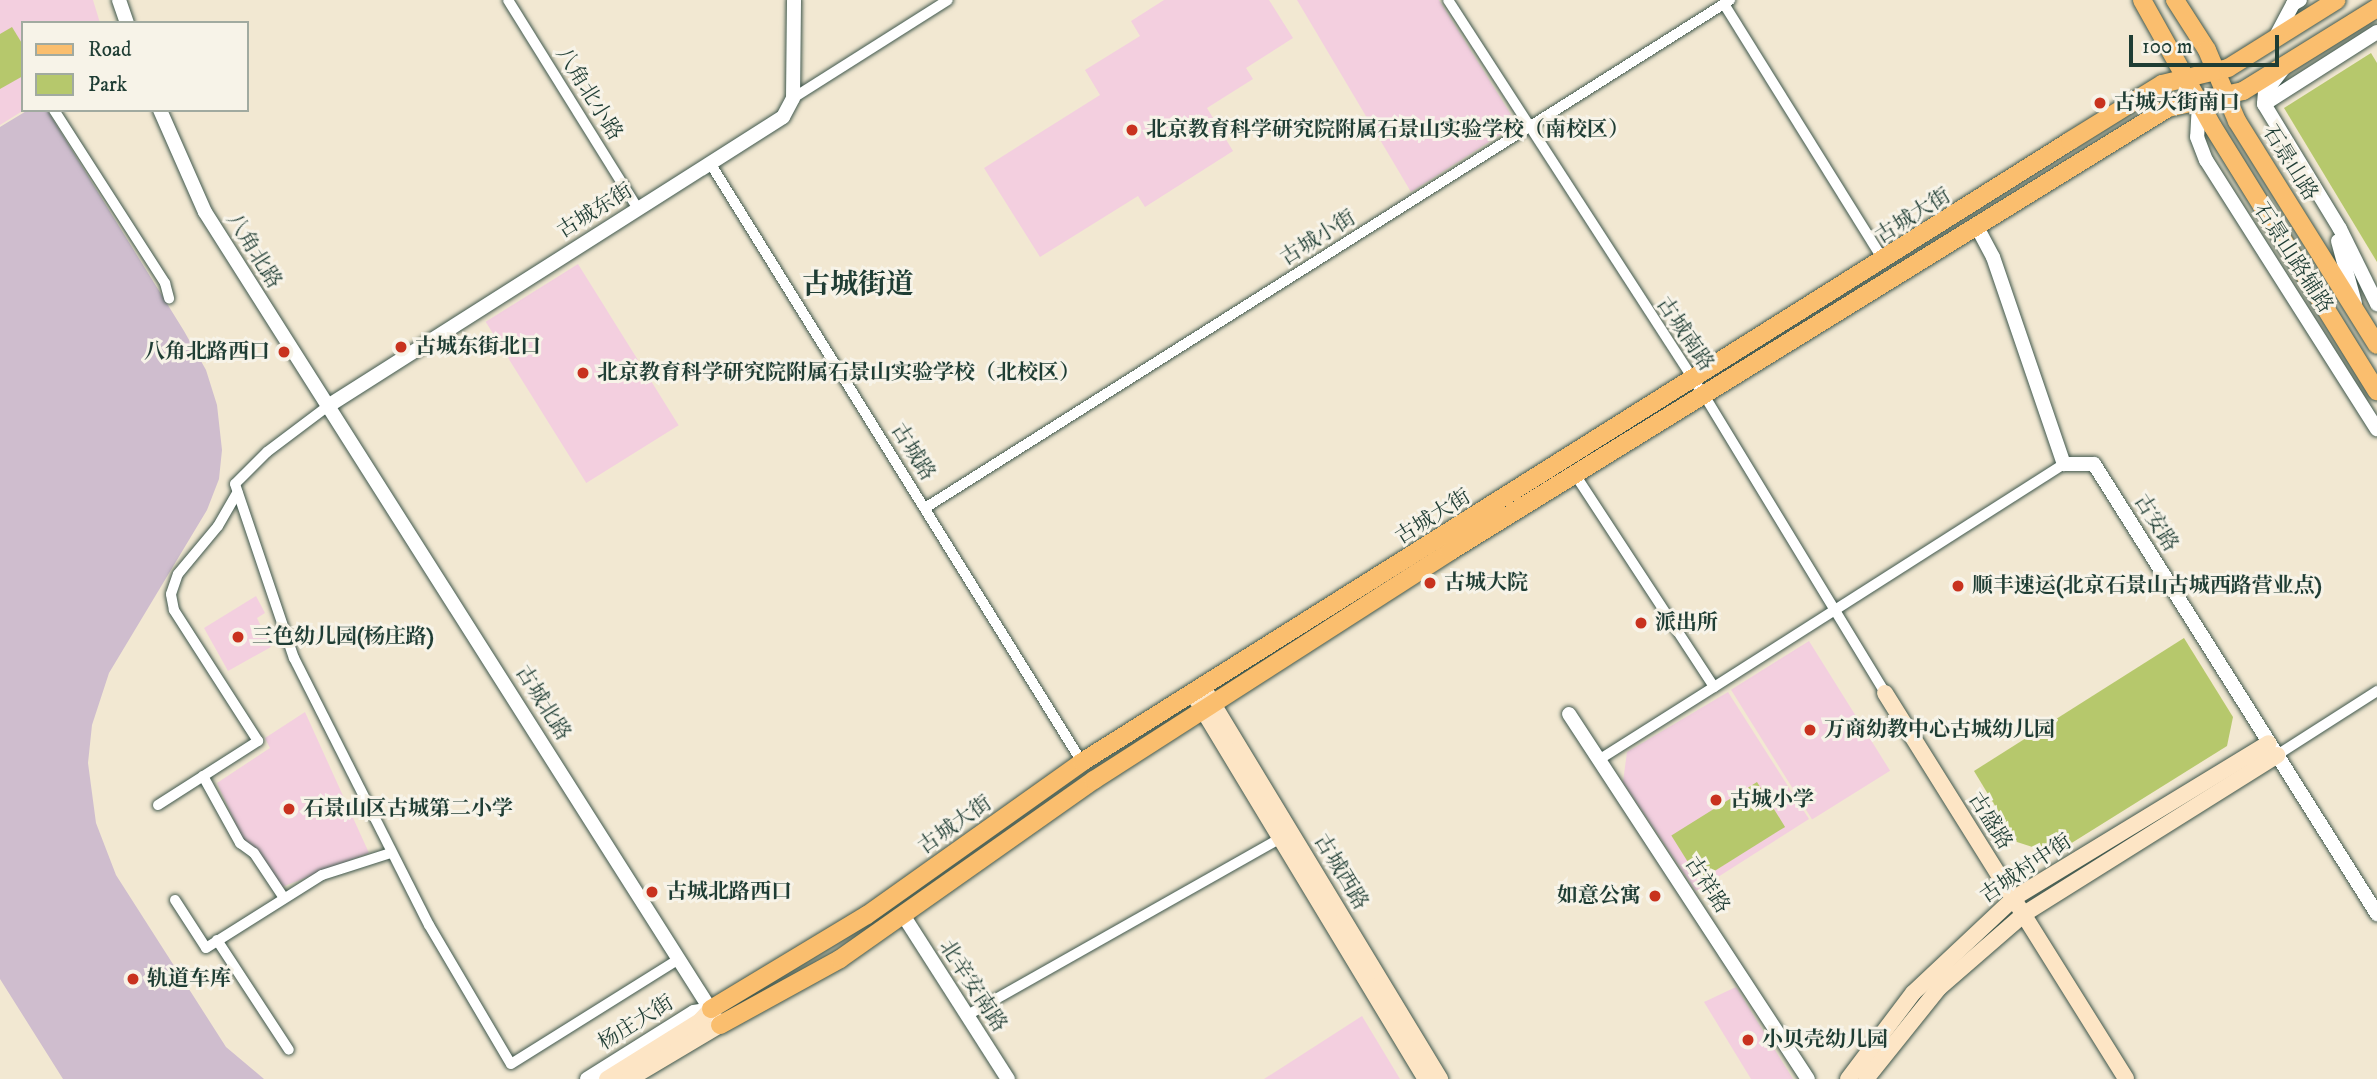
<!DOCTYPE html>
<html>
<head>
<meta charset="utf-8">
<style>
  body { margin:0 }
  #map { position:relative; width:2377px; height:1079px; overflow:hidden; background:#f2e8d2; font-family:"IM FELL DW Pica","Noto Serif SC",serif }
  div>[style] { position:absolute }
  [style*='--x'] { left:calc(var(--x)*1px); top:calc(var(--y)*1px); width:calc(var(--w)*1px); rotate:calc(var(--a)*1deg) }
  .built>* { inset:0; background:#f3cfdf; transform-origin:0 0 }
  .industrial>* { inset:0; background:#cfbdce }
  .green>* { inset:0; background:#b6c86c; transform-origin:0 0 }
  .roads { filter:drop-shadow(0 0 2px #3f574c) drop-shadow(0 0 2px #3f574c) }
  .minor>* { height:10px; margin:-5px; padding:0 5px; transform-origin:5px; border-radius:5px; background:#fff }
  .tertiary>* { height:14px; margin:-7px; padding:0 7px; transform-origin:7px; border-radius:7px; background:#fff }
  .secondary>* { height:16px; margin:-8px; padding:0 8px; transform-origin:8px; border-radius:8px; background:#fde5c5 }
  .primary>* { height:18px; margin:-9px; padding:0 9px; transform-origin:9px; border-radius:9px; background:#fabe6e }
  .dots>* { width:19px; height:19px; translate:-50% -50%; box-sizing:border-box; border:4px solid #f7f3e8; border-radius:50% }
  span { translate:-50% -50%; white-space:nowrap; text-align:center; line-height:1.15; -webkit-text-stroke:6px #f7f3e8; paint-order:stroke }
  .street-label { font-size:21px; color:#1f3d34 }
  .poi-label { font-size:21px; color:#1f3d34; font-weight:700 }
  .left { translate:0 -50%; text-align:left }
  .right { translate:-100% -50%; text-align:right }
  .district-label { font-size:28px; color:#1f3d34; font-weight:700 }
  .legend { position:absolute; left:21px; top:21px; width:228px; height:91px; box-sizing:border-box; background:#f7f3e8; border:2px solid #a1aaa0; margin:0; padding:9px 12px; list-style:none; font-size:21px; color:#1f3d34 }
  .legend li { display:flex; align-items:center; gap:14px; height:35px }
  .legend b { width:35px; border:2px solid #a1aaa0 }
  .scale { position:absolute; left:2129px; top:35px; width:150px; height:32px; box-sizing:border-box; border:4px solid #1f3d34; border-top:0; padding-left:9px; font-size:21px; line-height:24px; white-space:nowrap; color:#1f3d34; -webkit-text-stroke:5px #f7f3e8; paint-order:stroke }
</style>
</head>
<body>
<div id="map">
  <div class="built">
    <div style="clip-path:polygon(0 0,93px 0,100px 23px,23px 23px,24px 110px,0 125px)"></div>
    <div style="clip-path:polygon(1164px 0,1269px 0,1293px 38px,1246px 68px,1253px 79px,1207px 108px,1233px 151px,1145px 207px,1138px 196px,1040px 257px,984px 168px,1100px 95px,1085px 70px,1140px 36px,1131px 21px)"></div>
    <div style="clip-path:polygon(1297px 0,1439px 0,1517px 124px,1411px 192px)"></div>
    <div style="left:578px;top:264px;width:190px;height:109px;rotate:58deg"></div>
    <div style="clip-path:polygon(256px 596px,265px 613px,257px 618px,271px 647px,228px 671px,204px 628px)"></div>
    <div style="left:1809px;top:641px;width:153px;height:92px;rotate:58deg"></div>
    <div style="clip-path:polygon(1728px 692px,1809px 819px,1696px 891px,1623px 782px,1627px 752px)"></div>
    <div style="clip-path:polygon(305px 712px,369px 853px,282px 887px,241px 835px,217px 783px,270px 748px,265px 738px)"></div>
    <div style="clip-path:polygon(1736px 987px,1793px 1079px,1751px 1079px,1704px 1002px)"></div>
    <div style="clip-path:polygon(1362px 1016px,1400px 1079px,1264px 1079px)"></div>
  </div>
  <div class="industrial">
    <div style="clip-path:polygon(28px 110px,47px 110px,184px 331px,206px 370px,217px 405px,222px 450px,219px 479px,207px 510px,109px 673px,92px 725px,88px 763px,96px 823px,116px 875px,226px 1047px,264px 1079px,63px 1079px,0 979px,0 127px)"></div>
  </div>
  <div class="green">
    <div style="clip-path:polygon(12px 27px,23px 45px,23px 76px,0 89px,0 34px)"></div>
    <div style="clip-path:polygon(2371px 53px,2377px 63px,2377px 262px,2284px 108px)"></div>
    <div style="clip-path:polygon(2184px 638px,2233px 717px,2227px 746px,2054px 854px,2017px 842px,1974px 771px)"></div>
    <div style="left:1757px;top:782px;width:53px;height:101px;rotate:58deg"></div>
  </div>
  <div class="roads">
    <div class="minor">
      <div style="--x:508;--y:0;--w:246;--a:58.1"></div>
      <div style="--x:1448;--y:0;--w:471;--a:57.1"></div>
      <div style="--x:1704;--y:395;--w:349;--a:58.7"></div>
      <div style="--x:1724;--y:4;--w:303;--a:58.1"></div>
      <div style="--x:793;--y:98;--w:183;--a:-32.3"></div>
      <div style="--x:54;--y:110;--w:206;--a:57.3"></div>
      <div style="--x:165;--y:283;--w:16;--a:75"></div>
      <div style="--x:710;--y:163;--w:705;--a:58.16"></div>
      <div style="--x:328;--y:406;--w:76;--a:143"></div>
      <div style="--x:267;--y:452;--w:45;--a:135"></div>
      <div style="--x:235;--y:484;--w:184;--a:71.3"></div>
      <div style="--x:294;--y:658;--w:299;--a:63.2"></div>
      <div style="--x:429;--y:925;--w:161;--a:59.5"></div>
      <div style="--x:511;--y:1064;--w:198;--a:-32"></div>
      <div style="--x:1576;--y:476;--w:252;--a:56.8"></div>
      <div style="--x:1714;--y:687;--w:135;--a:147.7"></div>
      <div style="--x:925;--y:508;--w:952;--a:-32.25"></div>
      <div style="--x:1714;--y:687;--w:415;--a:-32.5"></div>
      <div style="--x:2277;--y:755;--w:119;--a:-32.6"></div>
      <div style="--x:203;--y:776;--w:77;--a:61.1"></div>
      <div style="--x:240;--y:843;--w:17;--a:36"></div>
      <div style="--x:254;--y:853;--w:54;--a:56.3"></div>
      <div style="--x:158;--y:805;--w:119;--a:-32.6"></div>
      <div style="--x:258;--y:741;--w:156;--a:-122.7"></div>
      <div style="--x:174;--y:610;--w:16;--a:-101"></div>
      <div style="--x:171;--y:594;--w:21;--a:-71"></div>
      <div style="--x:178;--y:574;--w:62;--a:-50.2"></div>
      <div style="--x:218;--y:526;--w:39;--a:-60"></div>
      <div style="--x:175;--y:900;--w:57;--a:57.1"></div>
      <div style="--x:206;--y:948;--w:137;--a:-32.2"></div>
      <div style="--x:322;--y:875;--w:72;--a:-17.7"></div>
      <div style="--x:217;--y:940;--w:131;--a:56.8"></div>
      <div style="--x:966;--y:1016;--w:362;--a:-29.5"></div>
    </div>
    <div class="tertiary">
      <div style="--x:119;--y:0;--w:24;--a:71"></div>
      <div style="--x:2276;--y:36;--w:36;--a:-62"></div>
      <div style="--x:2293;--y:4;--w:8;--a:-30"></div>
      <div style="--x:2283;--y:69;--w:29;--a:128"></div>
      <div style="--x:2265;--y:92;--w:12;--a:95"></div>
      <div style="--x:2264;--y:104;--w:146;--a:58.7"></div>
      <div style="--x:2340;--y:229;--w:84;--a:63.7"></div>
      <div style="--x:2199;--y:102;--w:35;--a:93"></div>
      <div style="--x:2197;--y:137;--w:25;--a:69"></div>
      <div style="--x:2206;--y:160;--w:319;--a:57.6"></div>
      <div style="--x:2264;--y:104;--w:134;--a:-32.5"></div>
      <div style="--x:160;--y:110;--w:111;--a:66.2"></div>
      <div style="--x:205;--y:212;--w:954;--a:57.63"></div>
      <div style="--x:1977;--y:227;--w:34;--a:62"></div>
      <div style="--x:1993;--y:257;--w:219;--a:71.1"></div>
      <div style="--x:2064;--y:464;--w:30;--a:0"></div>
      <div style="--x:2094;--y:464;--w:532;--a:57.83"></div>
      <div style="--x:2338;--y:241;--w:64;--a:74.7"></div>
      <div style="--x:328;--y:406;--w:539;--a:-32.42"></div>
      <div style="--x:783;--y:117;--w:21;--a:-62"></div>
      <div style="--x:793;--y:98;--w:98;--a:-89.4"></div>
      <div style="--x:1569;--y:714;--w:436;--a:56.8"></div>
      <div style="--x:903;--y:915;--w:195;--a:57.4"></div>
      <div style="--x:587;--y:1079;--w:126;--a:-32.1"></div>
      <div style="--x:694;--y:1012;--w:17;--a:-10"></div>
    </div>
    <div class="secondary">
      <div style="--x:1204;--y:689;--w:456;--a:58.8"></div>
      <div style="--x:1885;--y:693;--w:455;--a:58"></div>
      <div style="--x:1194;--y:695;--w:449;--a:58.9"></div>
      <div style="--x:607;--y:1079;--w:110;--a:-31.9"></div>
      <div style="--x:700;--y:1021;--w:16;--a:-47"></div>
      <div style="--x:629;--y:1079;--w:106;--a:-30.7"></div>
      <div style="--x:1848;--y:1079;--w:108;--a:-52.9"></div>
      <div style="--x:1913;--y:993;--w:139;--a:-43.2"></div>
      <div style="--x:2014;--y:898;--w:298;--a:-31.3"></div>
      <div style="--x:1866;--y:1079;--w:117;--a:-51.3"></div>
      <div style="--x:1939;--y:988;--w:113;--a:-41"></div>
      <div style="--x:2024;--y:914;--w:299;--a:-32.1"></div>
    </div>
    <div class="primary">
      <div style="--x:2142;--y:0;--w:145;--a:60.8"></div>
      <div style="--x:2213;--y:127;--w:311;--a:58.2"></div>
      <div style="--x:2175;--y:0;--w:59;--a:57.4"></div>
      <div style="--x:2207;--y:50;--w:77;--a:67.1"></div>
      <div style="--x:2237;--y:121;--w:264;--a:58"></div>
      <div style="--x:711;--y:1009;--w:182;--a:-31.1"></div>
      <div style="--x:867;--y:915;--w:264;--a:-35.4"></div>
      <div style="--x:1082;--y:762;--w:1167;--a:-32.15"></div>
      <div style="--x:2070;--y:141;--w:108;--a:-31.8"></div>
      <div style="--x:2162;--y:84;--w:68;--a:-13.6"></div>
      <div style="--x:2228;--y:68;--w:128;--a:-32"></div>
      <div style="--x:720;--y:1025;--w:137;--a:-28.8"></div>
      <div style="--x:840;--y:959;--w:311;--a:-35.2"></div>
      <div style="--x:1094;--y:780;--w:422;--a:-32.7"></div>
      <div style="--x:1449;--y:552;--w:845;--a:-31.7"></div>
      <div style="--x:2168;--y:108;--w:77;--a:-12.8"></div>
      <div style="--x:2243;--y:91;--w:158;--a:-31.8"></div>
    </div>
  </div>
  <div class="dots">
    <div style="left:2100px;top:103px;background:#c8321e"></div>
    <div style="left:1132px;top:130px;background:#c8321e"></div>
    <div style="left:401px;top:347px;background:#c8321e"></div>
    <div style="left:284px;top:352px;background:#c8321e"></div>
    <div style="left:583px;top:373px;background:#c8321e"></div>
    <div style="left:1430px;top:583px;background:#c8321e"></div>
    <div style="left:1958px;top:586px;background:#c8321e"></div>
    <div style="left:1641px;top:623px;background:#c8321e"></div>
    <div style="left:238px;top:637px;background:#c8321e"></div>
    <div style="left:1810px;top:730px;background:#c8321e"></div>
    <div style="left:1716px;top:800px;background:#c8321e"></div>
    <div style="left:289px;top:809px;background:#c8321e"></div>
    <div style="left:652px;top:892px;background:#c8321e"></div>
    <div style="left:1655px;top:896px;background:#c8321e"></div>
    <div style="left:133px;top:979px;background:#c8321e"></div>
    <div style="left:1748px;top:1040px;background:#c8321e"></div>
  </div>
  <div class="street-label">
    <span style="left:589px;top:94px;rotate:58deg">八角北小路</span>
    <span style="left:2290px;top:163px;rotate:58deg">石景山路</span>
    <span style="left:595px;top:211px;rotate:-32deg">古城东街</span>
    <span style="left:1913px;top:216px;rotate:-32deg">古城大街</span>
    <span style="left:1318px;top:238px;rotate:-32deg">古城小街</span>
    <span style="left:254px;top:251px;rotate:58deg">八角北路</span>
    <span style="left:2293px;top:258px;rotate:57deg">石景山路辅路</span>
    <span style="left:1685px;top:334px;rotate:56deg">古城南路</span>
    <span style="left:913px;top:452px;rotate:58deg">古城路</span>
    <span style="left:1433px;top:517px;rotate:-32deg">古城大街</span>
    <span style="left:2156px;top:523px;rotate:58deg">古安路</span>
    <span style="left:543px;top:703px;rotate:58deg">古城北路</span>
    <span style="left:1990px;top:821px;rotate:58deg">古盛路</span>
    <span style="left:955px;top:825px;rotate:-35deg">古城大街</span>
    <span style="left:2026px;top:869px;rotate:-34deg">古城村中街</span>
    <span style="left:1341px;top:872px;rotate:59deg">古城西路</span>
    <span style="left:1707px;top:885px;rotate:57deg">古祥路</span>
    <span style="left:973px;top:986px;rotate:57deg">北辛安南路</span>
    <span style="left:636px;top:1023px;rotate:-32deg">杨庄大街</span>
  </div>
  <div class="poi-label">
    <span class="left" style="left:2114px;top:103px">古城大街南口</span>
    <span class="left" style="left:1146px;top:130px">北京教育科学研究院附属石景山实验学校（南校区）</span>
    <span class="left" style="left:415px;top:347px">古城东街北口</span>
    <span class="right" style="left:270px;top:352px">八角北路西口</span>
    <span class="left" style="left:597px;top:373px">北京教育科学研究院附属石景山实验学校（北校区）</span>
    <span class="left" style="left:1444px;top:583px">古城大院</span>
    <span class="left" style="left:1972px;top:586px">顺丰速运(北京石景山古城西路营业点)</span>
    <span class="left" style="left:1655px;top:623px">派出所</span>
    <span class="left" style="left:252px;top:637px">三色幼儿园(杨庄路)</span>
    <span class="left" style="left:1824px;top:730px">万商幼教中心古城幼儿园</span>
    <span class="left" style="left:1730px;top:800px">古城小学</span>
    <span class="left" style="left:303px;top:809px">石景山区古城第二小学</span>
    <span class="left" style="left:666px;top:892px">古城北路西口</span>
    <span class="right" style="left:1641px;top:896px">如意公寓</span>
    <span class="left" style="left:147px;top:979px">轨道车库</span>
    <span class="left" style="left:1762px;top:1040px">小贝壳幼儿园</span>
  </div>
  <div class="district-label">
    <span style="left:858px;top:285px">古城街道</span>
  </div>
  <ul class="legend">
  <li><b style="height:9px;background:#fabe6e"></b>Road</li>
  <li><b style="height:19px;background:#b6c86c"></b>Park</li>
  </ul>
  <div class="scale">100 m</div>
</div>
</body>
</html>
